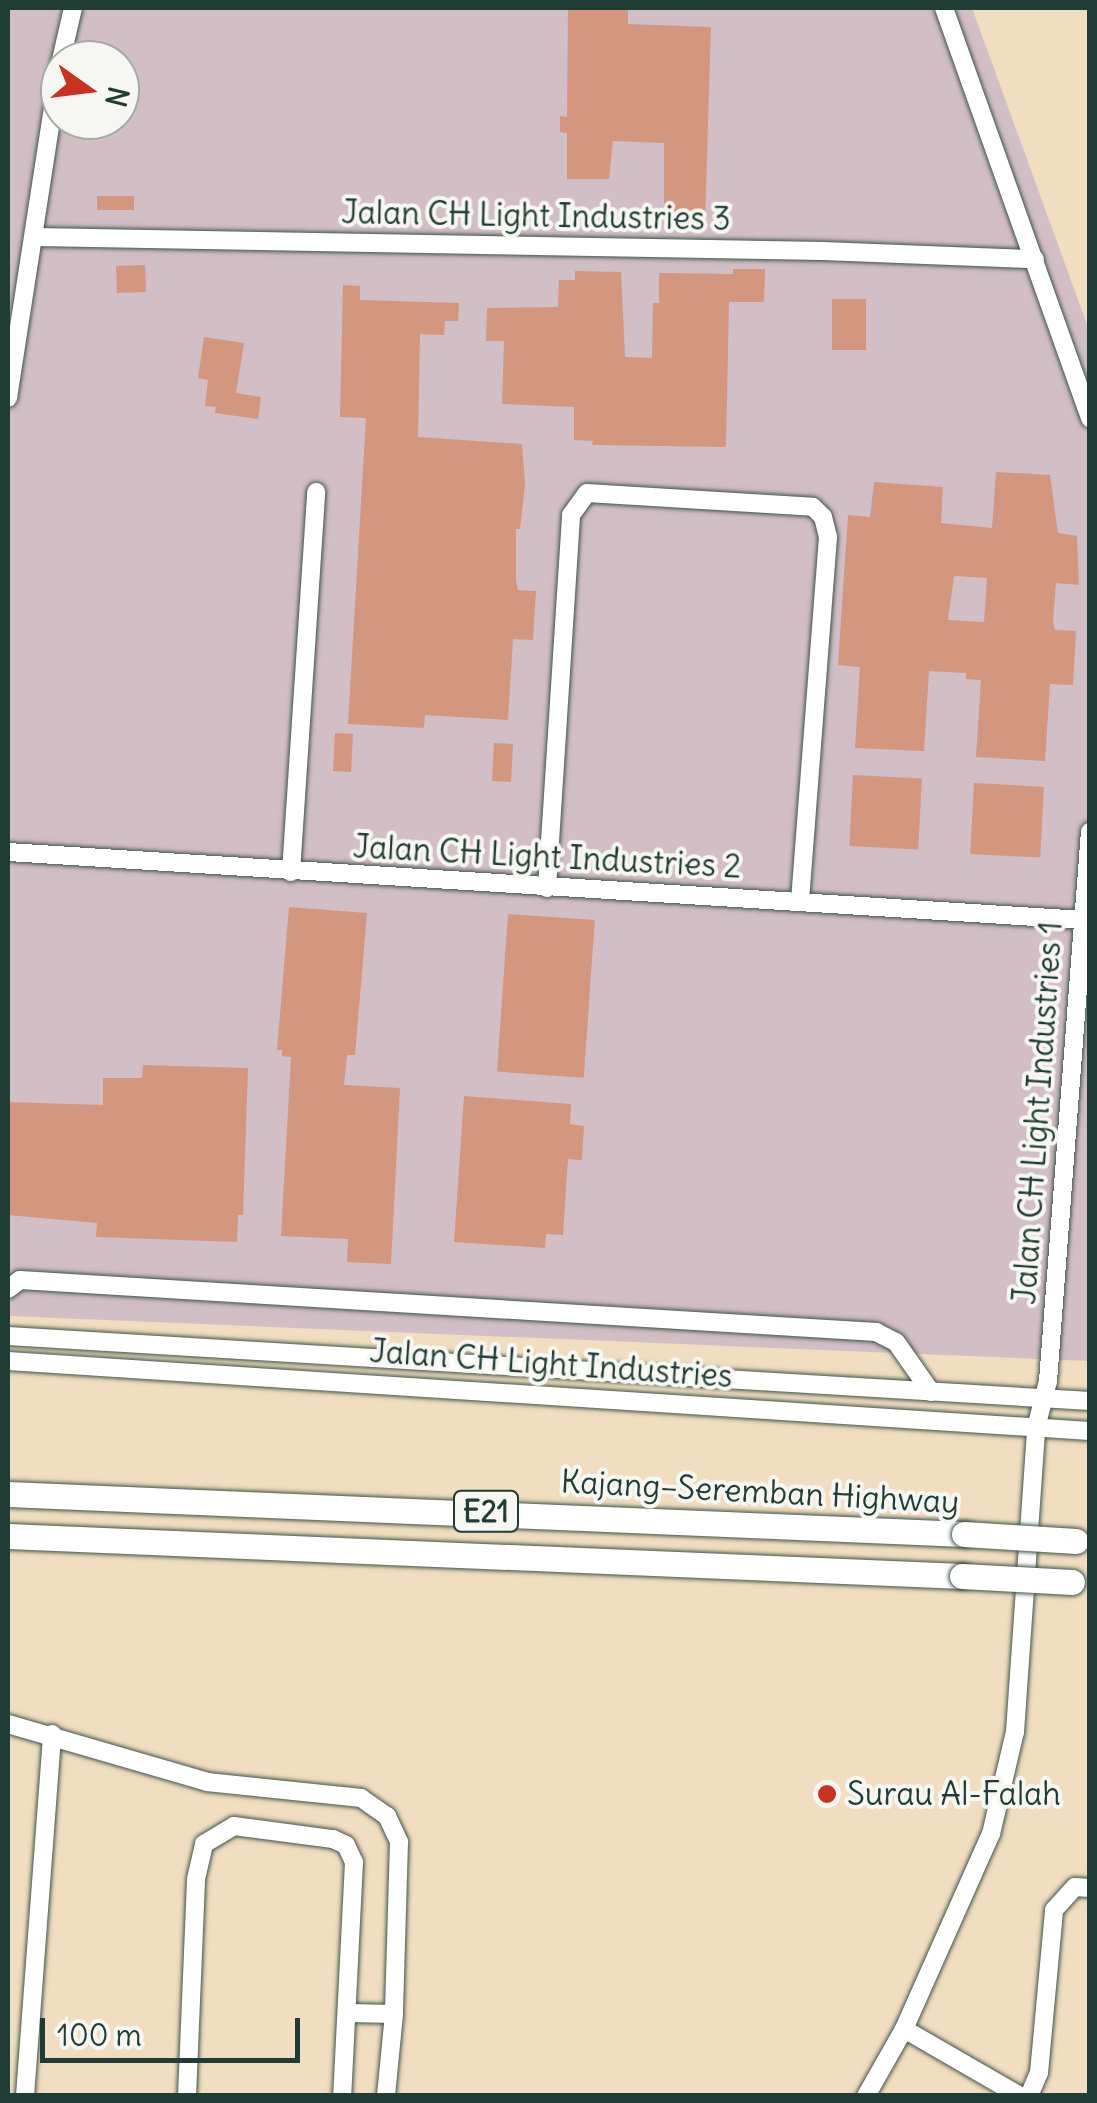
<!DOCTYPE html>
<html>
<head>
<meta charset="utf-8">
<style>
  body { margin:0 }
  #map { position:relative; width:1097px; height:2103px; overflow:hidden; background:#f1ddbf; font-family:Delius,sans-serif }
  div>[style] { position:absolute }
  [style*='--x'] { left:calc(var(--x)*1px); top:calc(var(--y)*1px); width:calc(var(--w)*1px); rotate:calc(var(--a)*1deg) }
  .industrial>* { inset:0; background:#d2bec5 }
  .building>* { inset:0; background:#d3967f; transform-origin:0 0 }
  .roads { filter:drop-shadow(0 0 2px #3e5549) drop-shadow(0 0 2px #3e5549) }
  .minor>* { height:18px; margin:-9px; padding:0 9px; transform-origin:9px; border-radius:9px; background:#fff }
  .highway>* { height:25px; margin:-12.5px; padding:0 12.5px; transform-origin:12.5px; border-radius:12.5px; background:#fff }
  .bridges { filter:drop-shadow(0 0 2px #3e5549) drop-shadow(0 0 2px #3e5549) }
  .highway-bridge>* { height:25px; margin:-12.5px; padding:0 12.5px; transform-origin:12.5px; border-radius:12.5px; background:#fff }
  .dots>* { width:28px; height:28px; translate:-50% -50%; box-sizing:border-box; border:5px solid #f6f6f2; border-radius:50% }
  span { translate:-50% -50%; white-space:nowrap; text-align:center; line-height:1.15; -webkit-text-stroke:8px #f6f6f2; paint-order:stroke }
  .shield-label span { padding:2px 8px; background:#f6f6f2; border:2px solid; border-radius:8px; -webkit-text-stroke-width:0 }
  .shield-label { font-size:30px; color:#1f3d34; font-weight:700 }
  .street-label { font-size:32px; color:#1f3d34 }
  .poi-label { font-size:32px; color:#1f3d34 }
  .left { translate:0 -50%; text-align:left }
  .frame { position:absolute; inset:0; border:10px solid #1f3d34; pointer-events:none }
  .north { position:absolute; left:40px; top:40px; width:100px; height:100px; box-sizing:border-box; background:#f6f6f2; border:2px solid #a0aca6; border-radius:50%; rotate:104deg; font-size:28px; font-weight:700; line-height:40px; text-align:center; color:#1f3d34 }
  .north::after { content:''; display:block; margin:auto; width:35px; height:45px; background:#c8321e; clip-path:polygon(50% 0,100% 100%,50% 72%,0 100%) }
  .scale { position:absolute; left:40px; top:2018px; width:260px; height:45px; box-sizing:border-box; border:5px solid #1f3d34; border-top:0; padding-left:12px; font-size:30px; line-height:35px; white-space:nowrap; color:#1f3d34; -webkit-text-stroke:8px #f6f6f2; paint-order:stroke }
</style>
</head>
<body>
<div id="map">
  <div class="industrial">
    <div style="clip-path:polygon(evenodd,8px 8px,972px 8px,1089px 330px,1089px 1361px,8px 1316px,8px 8px,60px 60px,120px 60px,120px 120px,60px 120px,60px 60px)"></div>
  </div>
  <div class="building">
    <div style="clip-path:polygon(568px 8px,628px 8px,628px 24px,711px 27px,705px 220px,664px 219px,664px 143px,613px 141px,609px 179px,567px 179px,567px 133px,560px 132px,560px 116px,567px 117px)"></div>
    <div style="left:97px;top:196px;width:37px;height:14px"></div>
    <div style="left:145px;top:265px;width:27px;height:29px;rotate:88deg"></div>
    <div style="clip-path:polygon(733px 269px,765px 269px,764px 302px,729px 302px,726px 447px,592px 445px,593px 441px,574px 440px,574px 407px,502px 404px,504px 341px,486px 341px,487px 308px,558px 307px,559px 280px,575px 280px,575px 271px,621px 272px,625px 357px,652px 358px,653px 303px,659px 303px,659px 273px,733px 274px)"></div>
    <div style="clip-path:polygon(343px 285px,360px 286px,360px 300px,459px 303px,458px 321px,445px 321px,444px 335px,420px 334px,418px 437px,522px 444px,525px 484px,520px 529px,516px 529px,516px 581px,518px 590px,536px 591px,533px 640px,513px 639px,508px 720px,425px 715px,424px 728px,348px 724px,366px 418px,340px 417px)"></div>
    <div style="left:832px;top:299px;width:34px;height:51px"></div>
    <div style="clip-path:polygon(204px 337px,244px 343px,236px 393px,261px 397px,258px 419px,215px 413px,216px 407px,205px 406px,208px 380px,198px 378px)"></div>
    <div style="clip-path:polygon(evenodd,996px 472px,1050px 475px,1058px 533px,1077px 536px,1079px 585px,1056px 583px,1053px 621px,1055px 630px,1076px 631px,1073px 685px,1050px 684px,1045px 761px,976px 757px,981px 680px,966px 679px,966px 673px,929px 671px,924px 751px,855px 748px,860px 667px,838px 665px,848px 515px,870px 517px,874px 482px,943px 487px,941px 523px,992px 528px,996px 472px,954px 576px,987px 578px,984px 622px,948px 620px,954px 576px)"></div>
    <div style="left:335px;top:733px;width:18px;height:38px;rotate:3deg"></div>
    <div style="left:494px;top:743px;width:19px;height:38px;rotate:3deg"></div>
    <div style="left:853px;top:775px;width:69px;height:71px;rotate:3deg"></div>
    <div style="left:974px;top:783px;width:70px;height:71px;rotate:3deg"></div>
    <div style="clip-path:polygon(289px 907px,367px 913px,355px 1055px,347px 1055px,344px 1085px,400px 1088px,391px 1264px,347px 1262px,348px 1239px,281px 1236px,291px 1057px,282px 1056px,282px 1050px,277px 1050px)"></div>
    <div style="left:508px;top:914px;width:87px;height:158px;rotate:4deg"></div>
    <div style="clip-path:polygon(143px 1065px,248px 1068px,243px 1215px,238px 1215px,237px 1242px,96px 1237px,97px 1223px,8px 1215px,8px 1102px,103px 1105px,103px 1078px,142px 1078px)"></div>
    <div style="clip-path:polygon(464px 1096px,571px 1104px,570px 1124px,584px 1126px,582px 1160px,568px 1159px,563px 1235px,546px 1234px,545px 1248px,454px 1242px)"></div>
  </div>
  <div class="roads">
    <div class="minor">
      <div style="--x:944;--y:8;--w:436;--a:70.4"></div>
      <div style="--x:61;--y:60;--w:53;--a:-77"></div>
      <div style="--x:36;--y:237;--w:787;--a:1.02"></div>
      <div style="--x:823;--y:251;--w:212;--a:2.2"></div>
      <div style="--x:8;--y:398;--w:339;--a:-81.2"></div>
      <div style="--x:8;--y:852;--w:1077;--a:3.62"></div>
      <div style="--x:291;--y:872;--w:381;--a:-86.2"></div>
      <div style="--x:547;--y:888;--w:374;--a:-86.3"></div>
      <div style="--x:571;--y:515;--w:27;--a:-54"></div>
      <div style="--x:587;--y:493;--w:226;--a:3.5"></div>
      <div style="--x:813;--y:507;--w:14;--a:45"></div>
      <div style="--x:823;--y:517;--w:21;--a:76"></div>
      <div style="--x:828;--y:537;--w:364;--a:94.4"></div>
      <div style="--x:8;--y:1289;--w:15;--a:-37"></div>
      <div style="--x:20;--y:1280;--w:858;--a:3.48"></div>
      <div style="--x:876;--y:1332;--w:22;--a:27"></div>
      <div style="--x:896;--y:1342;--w:61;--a:55"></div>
      <div style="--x:8;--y:1336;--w:1084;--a:3.44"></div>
      <div style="--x:8;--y:1361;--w:1084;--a:3.7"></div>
      <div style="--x:8;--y:1724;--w:207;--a:16.2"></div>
      <div style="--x:207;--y:1782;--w:155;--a:5.9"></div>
      <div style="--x:361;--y:1798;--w:32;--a:35"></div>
      <div style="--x:387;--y:1816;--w:29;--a:65"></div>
      <div style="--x:399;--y:1842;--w:172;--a:91.7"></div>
      <div style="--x:394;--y:2014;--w:82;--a:95.6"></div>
      <div style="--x:349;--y:2013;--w:45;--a:1.3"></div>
      <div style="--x:904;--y:2029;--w:134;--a:30"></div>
      <div style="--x:25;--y:2096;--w:363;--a:-85.7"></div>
      <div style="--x:187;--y:2096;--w:217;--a:-87.6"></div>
      <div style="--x:196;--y:1879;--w:36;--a:-77"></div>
      <div style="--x:204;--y:1844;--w:35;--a:-31"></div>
      <div style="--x:234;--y:1826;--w:100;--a:7.5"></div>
      <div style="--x:333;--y:1839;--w:14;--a:25"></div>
      <div style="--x:346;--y:1845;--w:19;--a:65"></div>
      <div style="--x:354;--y:1862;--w:234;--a:92.9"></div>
      <div style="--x:866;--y:2096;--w:77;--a:-60.4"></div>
      <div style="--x:904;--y:2029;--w:214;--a:-66"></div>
      <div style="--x:991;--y:1834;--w:105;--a:-76.8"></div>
      <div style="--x:1015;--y:1732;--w:305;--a:-86"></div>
      <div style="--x:1036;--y:1428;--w:49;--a:-75.7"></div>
      <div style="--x:1048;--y:1381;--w:551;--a:-85.63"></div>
      <div style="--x:1029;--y:2096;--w:25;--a:-67"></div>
      <div style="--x:1039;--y:2073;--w:164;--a:-84.7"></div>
      <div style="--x:1054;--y:1910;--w:31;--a:-48"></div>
      <div style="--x:1075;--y:1887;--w:15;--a:4"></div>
    </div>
    <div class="highway">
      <div style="--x:8;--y:1494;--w:957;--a:2.4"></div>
      <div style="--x:8;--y:1536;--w:955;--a:2.4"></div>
    </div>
  </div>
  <div class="bridges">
    <div class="highway-bridge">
      <div style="--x:964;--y:1534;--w:112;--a:3.6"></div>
      <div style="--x:962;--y:1576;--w:110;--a:3.1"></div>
    </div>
  </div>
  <div class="dots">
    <div style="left:827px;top:1794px;background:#c8321e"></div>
  </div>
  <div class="shield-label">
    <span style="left:486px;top:1511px">E21</span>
  </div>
  <div class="street-label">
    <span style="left:536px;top:216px;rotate:1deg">Jalan CH Light Industries 3</span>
    <span style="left:547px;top:857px;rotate:3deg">Jalan CH Light Industries 2</span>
    <span style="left:1038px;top:1113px;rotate:-86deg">Jalan CH Light Industries 1</span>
    <span style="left:551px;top:1364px;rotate:4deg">Jalan CH Light Industries</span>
    <span style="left:760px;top:1492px;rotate:3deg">Kajang–Seremban Highway</span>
  </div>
  <div class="poi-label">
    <span class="left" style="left:847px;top:1794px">Surau Al-Falah</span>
  </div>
  <div class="frame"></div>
  <div class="north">N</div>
  <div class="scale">100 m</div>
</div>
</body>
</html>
